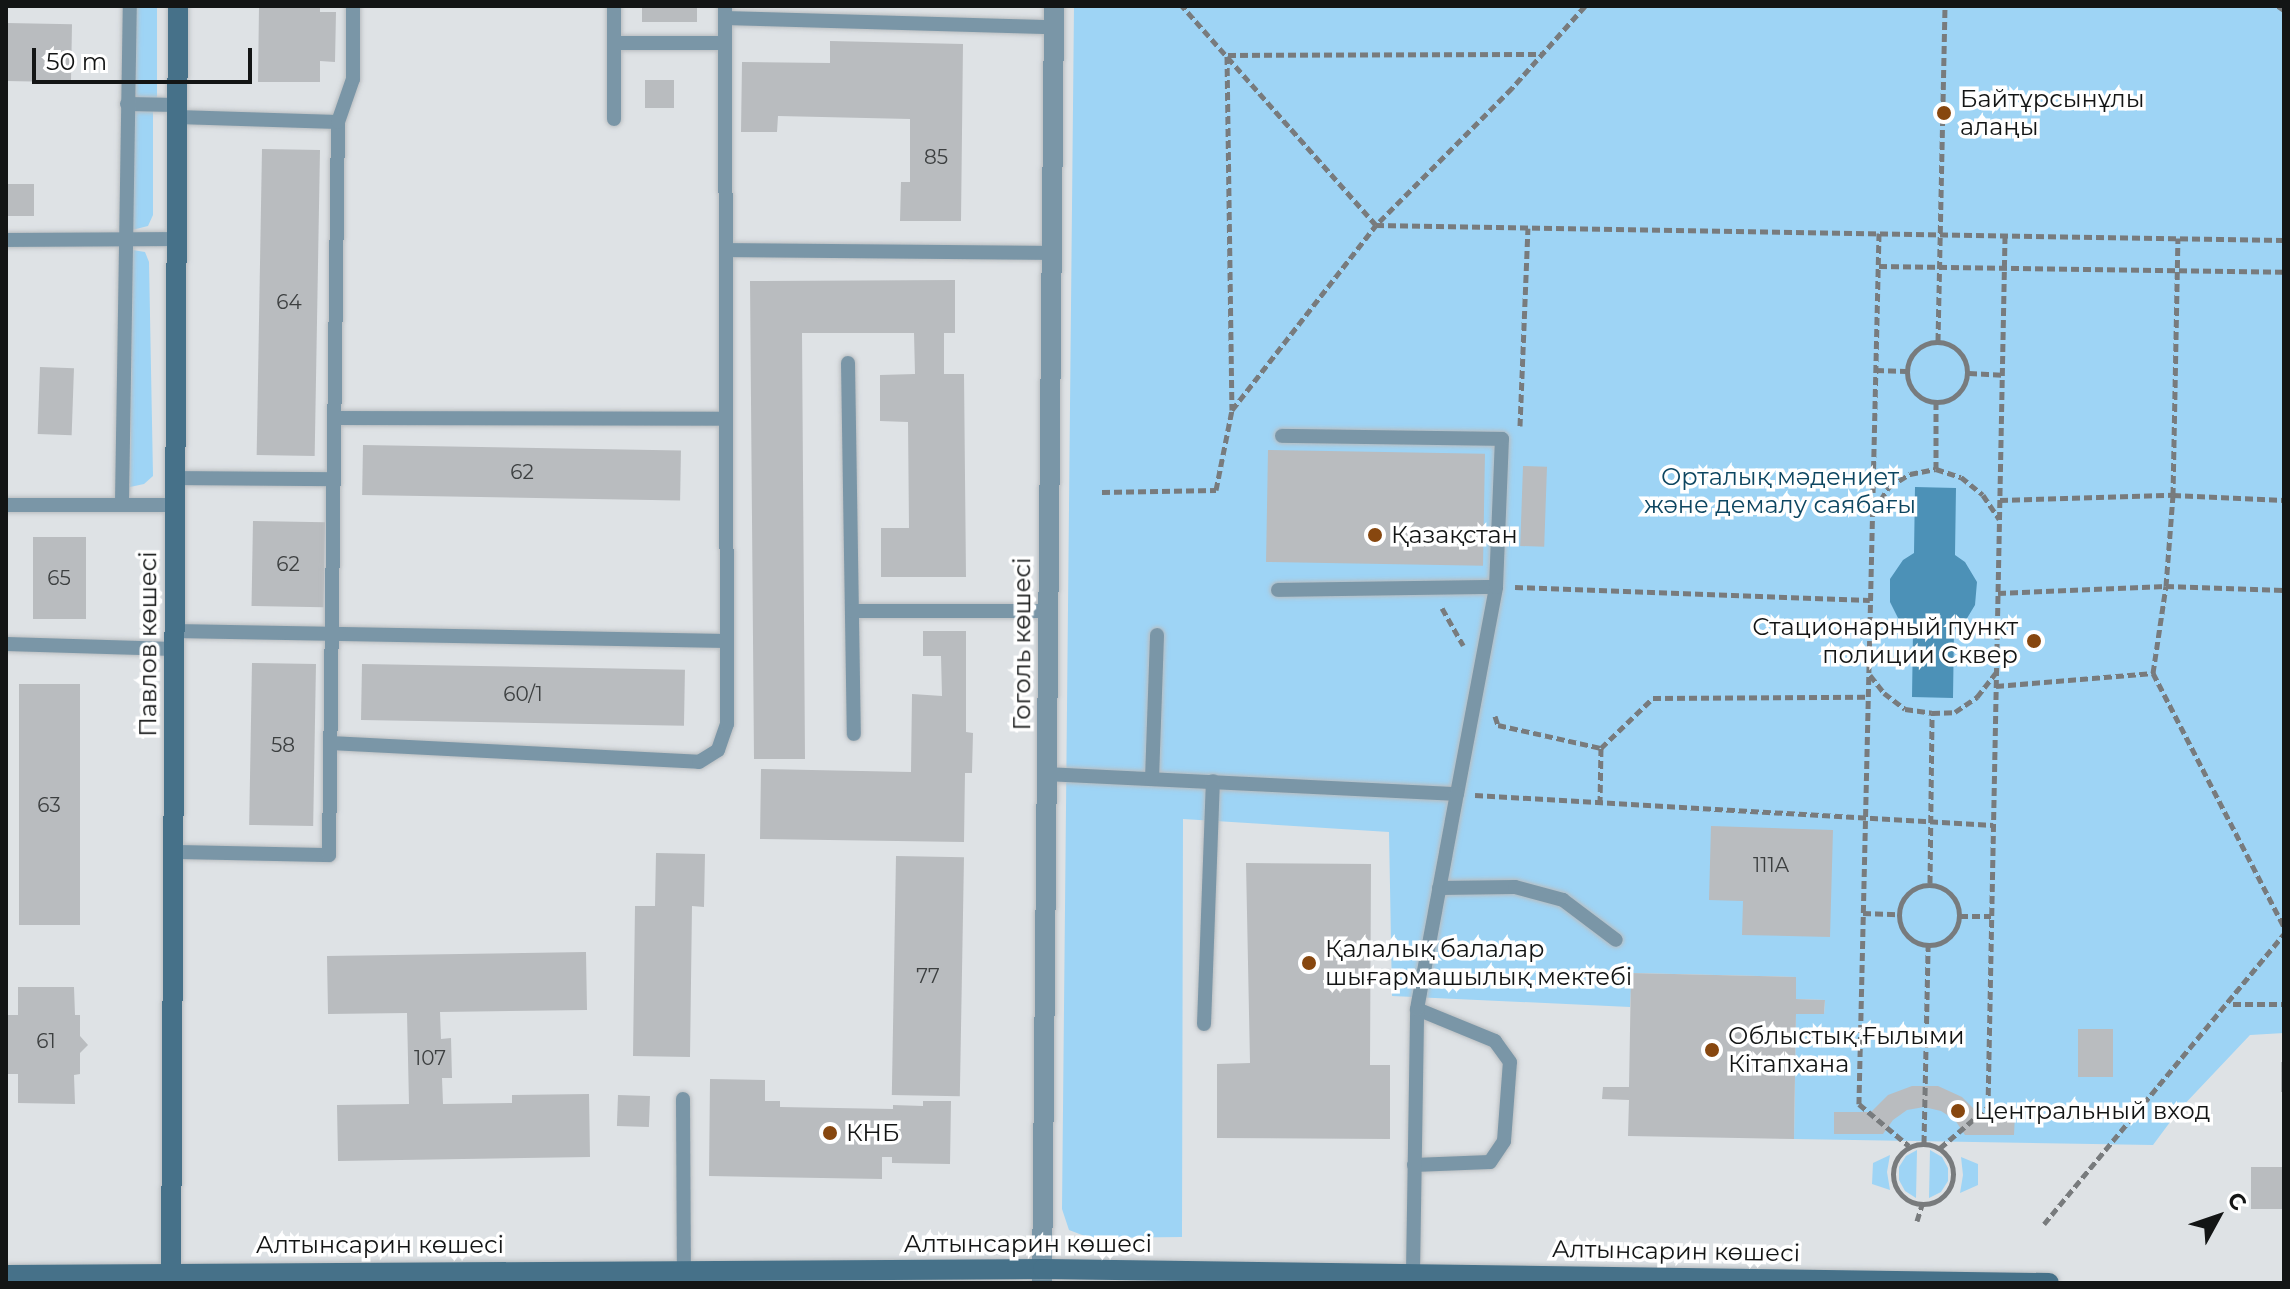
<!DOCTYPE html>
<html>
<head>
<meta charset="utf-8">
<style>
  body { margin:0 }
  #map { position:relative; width:2290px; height:1289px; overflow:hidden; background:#dee2e5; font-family:Montserrat,sans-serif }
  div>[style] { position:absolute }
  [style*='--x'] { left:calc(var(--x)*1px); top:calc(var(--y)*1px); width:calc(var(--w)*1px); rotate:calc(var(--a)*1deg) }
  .green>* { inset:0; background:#9ed4f5; transform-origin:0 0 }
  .water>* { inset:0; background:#4c91b7 }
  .building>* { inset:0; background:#b9bcbf; transform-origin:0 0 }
  .path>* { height:5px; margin-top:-2.5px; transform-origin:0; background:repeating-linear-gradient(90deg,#787b7d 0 8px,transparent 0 12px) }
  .path>.ring { margin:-2.5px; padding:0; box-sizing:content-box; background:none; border:5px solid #787b7d; border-radius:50% }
  .roads { filter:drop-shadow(0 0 2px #b9bdc0) drop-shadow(0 0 2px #b9bdc0) }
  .lane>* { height:14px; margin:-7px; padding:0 7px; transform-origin:7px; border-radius:7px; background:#7a96a7 }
  .street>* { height:20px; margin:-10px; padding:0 10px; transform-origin:10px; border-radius:10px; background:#7a96a7 }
  .secondary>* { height:20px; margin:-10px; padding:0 10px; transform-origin:10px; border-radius:10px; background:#467189 }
  .dots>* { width:22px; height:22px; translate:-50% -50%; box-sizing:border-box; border:4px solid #fff; border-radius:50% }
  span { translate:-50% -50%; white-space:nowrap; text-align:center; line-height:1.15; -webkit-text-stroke:7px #fff; paint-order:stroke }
  .number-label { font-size:20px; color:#3c3f40 }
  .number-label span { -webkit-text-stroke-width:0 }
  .poi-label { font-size:24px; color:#131515 }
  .left { translate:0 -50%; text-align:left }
  .right { translate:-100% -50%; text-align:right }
  .park-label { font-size:24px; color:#0d4661 }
  .street-label { font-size:24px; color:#131515 }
  .frame { position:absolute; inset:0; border:8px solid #131515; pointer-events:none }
  .north { position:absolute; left:2178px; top:1177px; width:80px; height:80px; -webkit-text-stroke:6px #fff; paint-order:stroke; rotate:50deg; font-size:22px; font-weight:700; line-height:32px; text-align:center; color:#131515 }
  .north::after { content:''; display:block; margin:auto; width:28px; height:36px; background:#131515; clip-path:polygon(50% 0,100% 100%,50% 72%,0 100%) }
  .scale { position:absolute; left:32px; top:48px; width:220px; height:36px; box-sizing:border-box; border:4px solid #131515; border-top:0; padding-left:10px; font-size:24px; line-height:28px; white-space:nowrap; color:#131515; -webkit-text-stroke:6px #fff; paint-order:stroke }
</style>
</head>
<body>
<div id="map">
  <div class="green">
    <div style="left:136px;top:6px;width:21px;height:94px"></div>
    <div style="clip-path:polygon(1074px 6px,2284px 6px,2284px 1033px,2250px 1035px,2179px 1110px,2153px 1145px,1794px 1139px,1796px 1014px,1824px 1014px,1825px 1000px,1796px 999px,1796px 977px,1632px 973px,1630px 1007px,1392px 996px,1389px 832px,1183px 819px,1182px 1237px,1090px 1238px,1069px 1230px,1062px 1209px)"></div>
    <div style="clip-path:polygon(153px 109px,153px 215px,148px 226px,132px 230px,134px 110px)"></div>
    <div style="clip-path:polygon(133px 250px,145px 252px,149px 262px,153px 476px,144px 484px,130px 487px)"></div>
    <div style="clip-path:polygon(1917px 1150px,1916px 1198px,1905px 1191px,1899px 1180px,1899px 1167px,1906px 1156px)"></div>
    <div style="clip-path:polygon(1930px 1150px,1942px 1157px,1948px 1168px,1948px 1181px,1941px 1192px,1929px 1198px)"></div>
    <div style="clip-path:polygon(1890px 1155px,1887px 1172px,1890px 1190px,1872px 1184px,1873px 1163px)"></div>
    <div style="clip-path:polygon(1961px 1157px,1978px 1164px,1978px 1185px,1960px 1193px,1963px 1175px)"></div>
  </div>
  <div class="water">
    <div style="clip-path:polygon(1915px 487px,1956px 488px,1955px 555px,1965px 562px,1977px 582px,1975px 605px,1963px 625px,1954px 630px,1953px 698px,1912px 697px,1913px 631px,1900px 622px,1890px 602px,1890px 579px,1903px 560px,1914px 553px)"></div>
  </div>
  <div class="building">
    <div style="clip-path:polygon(259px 6px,320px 6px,320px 12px,336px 12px,335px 62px,320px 61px,320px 82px,258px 82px)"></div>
    <div style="left:642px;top:6px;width:55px;height:16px"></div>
    <div style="left:7px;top:23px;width:65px;height:58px;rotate:1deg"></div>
    <div style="clip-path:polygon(830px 41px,963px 44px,961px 221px,900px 221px,901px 182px,910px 182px,910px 119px,778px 116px,777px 132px,741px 132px,742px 62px,830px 63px)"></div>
    <div style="left:645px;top:80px;width:29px;height:28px"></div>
    <div style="left:262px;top:149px;width:58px;height:306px;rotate:1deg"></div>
    <div style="left:6px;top:184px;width:28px;height:32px"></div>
    <div style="clip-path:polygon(955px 280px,955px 333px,944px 333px,944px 374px,964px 374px,966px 577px,881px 577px,881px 528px,909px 528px,908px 422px,880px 421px,880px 375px,915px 374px,914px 333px,802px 333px,805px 759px,754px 759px,750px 281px)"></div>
    <div style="left:40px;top:367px;width:34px;height:67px;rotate:2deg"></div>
    <div style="left:363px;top:445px;width:318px;height:50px;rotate:1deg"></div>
    <div style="left:1268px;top:450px;width:217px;height:112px;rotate:1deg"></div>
    <div style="left:1523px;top:466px;width:24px;height:80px;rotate:2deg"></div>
    <div style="left:253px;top:521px;width:72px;height:85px;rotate:1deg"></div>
    <div style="left:33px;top:537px;width:53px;height:82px"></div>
    <div style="clip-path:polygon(923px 631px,966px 631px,966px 732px,973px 733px,972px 773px,965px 773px,964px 842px,760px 839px,761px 769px,911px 772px,912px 694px,942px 696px,941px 656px,923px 656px)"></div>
    <div style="left:252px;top:663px;width:64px;height:162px;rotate:1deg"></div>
    <div style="left:362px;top:664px;width:323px;height:56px;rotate:1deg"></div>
    <div style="left:80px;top:684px;width:241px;height:61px;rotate:90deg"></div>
    <div style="clip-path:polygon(1711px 826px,1833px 830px,1830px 937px,1742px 935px,1743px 901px,1709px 900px)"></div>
    <div style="clip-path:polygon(656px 853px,705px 854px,704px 907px,692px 906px,690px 1057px,633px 1056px,635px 906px,655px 906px)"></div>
    <div style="left:896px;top:856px;width:68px;height:239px;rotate:1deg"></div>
    <div style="clip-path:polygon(1246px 863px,1371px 864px,1370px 1065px,1390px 1065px,1390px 1139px,1217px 1138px,1217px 1064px,1250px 1063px)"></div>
    <div style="clip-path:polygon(586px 952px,587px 1010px,440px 1012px,441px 1039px,451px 1038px,452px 1078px,442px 1078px,443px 1104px,512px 1103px,512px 1095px,589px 1094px,590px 1157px,338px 1161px,337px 1105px,409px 1104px,407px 1013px,328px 1014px,327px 956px)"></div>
    <div style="clip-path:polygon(1631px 973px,1796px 977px,1796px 999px,1825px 1000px,1824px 1014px,1796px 1014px,1794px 1139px,1628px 1136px,1629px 1100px,1602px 1099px,1603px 1087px,1629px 1087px)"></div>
    <div style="clip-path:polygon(18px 987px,74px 987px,75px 1015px,80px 1015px,80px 1036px,88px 1045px,80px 1053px,80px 1074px,74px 1075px,75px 1104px,18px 1103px,18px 1074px,8px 1074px,8px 1015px,18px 1015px)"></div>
    <div style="left:2078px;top:1029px;width:35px;height:48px"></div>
    <div style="left:2281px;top:1062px;width:3px;height:30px"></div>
    <div style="clip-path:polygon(710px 1079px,765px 1080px,765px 1101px,780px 1101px,780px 1107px,893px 1109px,893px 1105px,923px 1106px,923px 1101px,951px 1101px,950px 1164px,892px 1163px,892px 1157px,882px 1157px,882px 1179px,709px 1176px)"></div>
    <div style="clip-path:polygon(1912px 1086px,1938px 1086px,1962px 1097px,1978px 1113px,2015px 1114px,2014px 1135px,1965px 1135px,1955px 1120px,1941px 1111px,1924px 1107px,1907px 1110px,1893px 1120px,1883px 1134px,1834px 1134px,1834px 1112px,1871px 1112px,1888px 1095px)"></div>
    <div style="left:618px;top:1095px;width:32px;height:31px;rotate:2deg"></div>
    <div style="left:2251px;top:1167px;width:33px;height:42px"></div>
  </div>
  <div class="path">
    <div style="--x:1585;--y:6;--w:110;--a:131.7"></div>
    <div style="--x:1512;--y:88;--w:193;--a:134.8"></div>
    <div style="--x:1376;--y:225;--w:908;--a:0.95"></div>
    <div style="--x:2278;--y:6;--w:7;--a:34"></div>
    <div style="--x:1228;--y:55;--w:314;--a:-0.2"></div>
    <div style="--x:1227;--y:56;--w:354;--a:89.2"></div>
    <div style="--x:1879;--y:233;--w:871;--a:91.32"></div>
    <div style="--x:1859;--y:1104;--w:65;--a:40"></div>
    <div style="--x:1879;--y:266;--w:405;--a:0.8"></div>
    <div style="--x:1938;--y:341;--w:335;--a:-88.8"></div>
    <div class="ring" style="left:1907px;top:342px;width:55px;height:55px"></div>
    <div style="--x:1876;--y:370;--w:30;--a:2"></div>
    <div style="--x:1969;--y:373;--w:33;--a:3"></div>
    <div style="--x:1520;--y:426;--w:198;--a:-87.7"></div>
    <div style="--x:1936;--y:469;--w:66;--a:-90"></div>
    <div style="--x:1102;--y:492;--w:114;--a:-1"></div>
    <div style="--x:1216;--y:490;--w:82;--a:-78.7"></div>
    <div style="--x:1232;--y:410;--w:234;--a:-52.1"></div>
    <div style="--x:1376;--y:225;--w:293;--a:-131.5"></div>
    <div style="--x:2000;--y:500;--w:173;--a:-1.7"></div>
    <div style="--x:2173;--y:495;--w:111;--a:2.6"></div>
    <div style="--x:1874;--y:510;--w:27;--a:-57"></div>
    <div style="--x:1889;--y:487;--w:25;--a:-32"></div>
    <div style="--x:1910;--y:474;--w:26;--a:-11"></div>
    <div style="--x:1936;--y:469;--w:26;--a:18"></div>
    <div style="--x:1961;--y:477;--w:28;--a:39"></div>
    <div style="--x:1983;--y:495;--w:29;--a:56"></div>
    <div style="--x:1515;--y:587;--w:355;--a:2.1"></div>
    <div style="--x:1998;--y:593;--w:168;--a:-2.4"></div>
    <div style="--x:2166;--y:586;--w:118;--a:1.9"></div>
    <div style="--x:1442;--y:608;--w:43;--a:60.4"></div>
    <div style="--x:2153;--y:673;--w:88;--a:-81.5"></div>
    <div style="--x:2166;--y:586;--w:91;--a:-85.6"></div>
    <div style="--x:2173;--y:495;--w:257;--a:-88.9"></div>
    <div style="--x:1870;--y:675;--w:23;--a:52"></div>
    <div style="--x:1884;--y:693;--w:26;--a:37"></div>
    <div style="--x:1905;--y:709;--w:27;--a:8"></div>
    <div style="--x:1932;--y:713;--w:23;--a:-2"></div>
    <div style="--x:1955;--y:712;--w:27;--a:-34"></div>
    <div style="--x:1977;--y:697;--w:31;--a:-52"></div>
    <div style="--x:1996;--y:686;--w:158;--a:-4.7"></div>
    <div style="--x:2153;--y:673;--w:286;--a:62.7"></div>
    <div style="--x:1495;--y:716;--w:9;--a:72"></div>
    <div style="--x:1498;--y:725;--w:106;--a:12.6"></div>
    <div style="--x:1601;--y:748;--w:72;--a:-43.9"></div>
    <div style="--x:1653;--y:698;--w:215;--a:-0.3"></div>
    <div style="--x:1475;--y:795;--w:519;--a:3.31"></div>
    <div style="--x:1600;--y:804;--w:56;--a:-89"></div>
    <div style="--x:1930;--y:883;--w:170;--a:-89.3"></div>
    <div class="ring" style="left:1899px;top:885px;width:55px;height:55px"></div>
    <div style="--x:1863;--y:913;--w:35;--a:2"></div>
    <div style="--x:1960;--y:916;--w:31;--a:0"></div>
    <div style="--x:2233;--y:1004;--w:51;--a:0"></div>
    <div style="--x:1924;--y:1143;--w:197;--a:-88.8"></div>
    <div class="ring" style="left:1893px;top:1144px;width:55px;height:55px"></div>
    <div style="--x:1940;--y:1148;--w:63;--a:-40.5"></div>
    <div style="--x:1988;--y:1107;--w:872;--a:-88.88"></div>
    <div style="--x:1917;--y:1221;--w:17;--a:-73"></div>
    <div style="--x:2044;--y:1224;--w:376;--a:-50.4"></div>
  </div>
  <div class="roads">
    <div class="lane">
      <div style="--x:725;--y:18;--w:328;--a:1.6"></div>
      <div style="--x:614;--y:43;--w:111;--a:0"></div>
      <div style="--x:127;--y:104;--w:50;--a:1.1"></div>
      <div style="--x:177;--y:117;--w:161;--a:1.8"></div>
      <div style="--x:614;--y:119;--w:113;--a:-90"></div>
      <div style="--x:6;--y:240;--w:171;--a:-0.3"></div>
      <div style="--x:726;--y:250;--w:326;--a:0.5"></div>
      <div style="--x:848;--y:363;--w:371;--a:89.1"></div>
      <div style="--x:334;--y:418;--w:392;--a:0.1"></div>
      <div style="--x:175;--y:478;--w:158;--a:0.4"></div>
      <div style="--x:122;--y:502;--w:496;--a:-89.1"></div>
      <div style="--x:6;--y:505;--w:168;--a:0"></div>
      <div style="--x:1278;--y:590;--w:218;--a:-0.8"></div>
      <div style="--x:852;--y:611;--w:196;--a:0"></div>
      <div style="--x:174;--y:631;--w:553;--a:1.04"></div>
      <div style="--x:6;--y:644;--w:168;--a:1.7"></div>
      <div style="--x:330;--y:743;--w:369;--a:2.9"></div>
      <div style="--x:699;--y:762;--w:22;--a:-32"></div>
      <div style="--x:718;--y:750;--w:28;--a:-71"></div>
      <div style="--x:727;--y:724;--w:718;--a:-90.16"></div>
      <div style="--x:1047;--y:774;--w:410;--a:2.8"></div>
      <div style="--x:1457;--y:794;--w:211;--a:-79.3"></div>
      <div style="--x:1496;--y:587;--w:148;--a:-87.7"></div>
      <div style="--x:1502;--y:439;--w:220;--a:-179.2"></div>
      <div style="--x:1152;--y:779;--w:144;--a:-88"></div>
      <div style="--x:173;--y:852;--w:156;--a:1.1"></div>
      <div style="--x:329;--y:855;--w:733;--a:-89.3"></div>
      <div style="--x:338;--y:122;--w:46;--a:-70.8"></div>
      <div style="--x:353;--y:79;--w:73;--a:-90"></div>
      <div style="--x:1439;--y:888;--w:76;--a:-0.8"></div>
      <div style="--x:1515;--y:887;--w:50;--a:15.2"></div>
      <div style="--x:1563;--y:900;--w:66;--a:37"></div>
      <div style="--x:1204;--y:1024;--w:243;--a:-87.9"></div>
      <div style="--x:683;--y:1099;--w:171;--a:89.7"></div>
      <div style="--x:1414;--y:1165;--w:76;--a:-2.3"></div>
      <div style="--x:1490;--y:1162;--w:25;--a:-56"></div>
      <div style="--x:1504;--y:1141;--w:79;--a:-85.7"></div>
      <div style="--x:1510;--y:1062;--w:26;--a:-126"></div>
      <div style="--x:1495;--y:1041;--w:84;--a:-157.7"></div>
      <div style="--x:1413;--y:1273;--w:264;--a:-89.1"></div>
      <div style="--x:1417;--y:1009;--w:219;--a:-79.5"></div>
    </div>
    <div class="street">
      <div style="--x:1042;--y:1283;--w:1277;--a:-89.46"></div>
    </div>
    <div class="secondary">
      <div style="--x:6;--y:1275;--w:1037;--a:-0.33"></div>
      <div style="--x:1043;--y:1269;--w:1006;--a:0.8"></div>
      <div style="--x:171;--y:1282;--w:1276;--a:-89.69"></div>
    </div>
  </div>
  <div class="dots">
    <div style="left:1944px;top:113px;background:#87470f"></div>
    <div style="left:1375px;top:535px;background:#87470f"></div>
    <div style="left:2034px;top:641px;background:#87470f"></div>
    <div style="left:1309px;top:963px;background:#87470f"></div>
    <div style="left:1712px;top:1050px;background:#87470f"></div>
    <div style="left:1958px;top:1111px;background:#87470f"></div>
    <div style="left:830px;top:1133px;background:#87470f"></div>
  </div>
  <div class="number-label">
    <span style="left:936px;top:157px">85</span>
    <span style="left:289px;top:302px">64</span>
    <span style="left:522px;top:472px">62</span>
    <span style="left:288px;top:564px">62</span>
    <span style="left:59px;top:578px">65</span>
    <span style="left:523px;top:694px">60/1</span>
    <span style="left:283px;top:745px">58</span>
    <span style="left:49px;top:805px">63</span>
    <span style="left:1771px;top:865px">111A</span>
    <span style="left:928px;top:976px">77</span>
    <span style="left:46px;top:1041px">61</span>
    <span style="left:430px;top:1058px">107</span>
  </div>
  <div class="poi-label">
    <span class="left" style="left:1960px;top:113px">Байтұрсынұлы<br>алаңы</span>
    <span class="left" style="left:1391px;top:535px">Қазақстан</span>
    <span class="right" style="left:2018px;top:641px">Стационарный пункт<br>полиции Сквер</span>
    <span class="left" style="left:1325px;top:963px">Қалалық балалар<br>шығармашылық мектебі</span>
    <span class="left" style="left:1728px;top:1050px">Облыстық Ғылыми<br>Кітапхана</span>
    <span class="left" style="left:1974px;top:1111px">Центральный вход</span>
    <span class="left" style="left:846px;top:1133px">КНБ</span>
  </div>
  <div class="park-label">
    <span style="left:1780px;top:491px">Орталық мәдениет<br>және демалу саябағы</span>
  </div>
  <div class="street-label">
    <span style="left:148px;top:644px;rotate:-90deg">Павлов көшесі</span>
    <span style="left:1022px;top:644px;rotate:-90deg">Гоголь көшесі</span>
    <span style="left:1028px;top:1244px">Алтынсарин көшесі</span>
    <span style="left:380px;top:1245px">Алтынсарин көшесі</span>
    <span style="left:1676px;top:1251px;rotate:1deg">Алтынсарин көшесі</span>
  </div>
  <div class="frame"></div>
  <div class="north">С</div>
  <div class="scale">50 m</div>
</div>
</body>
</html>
